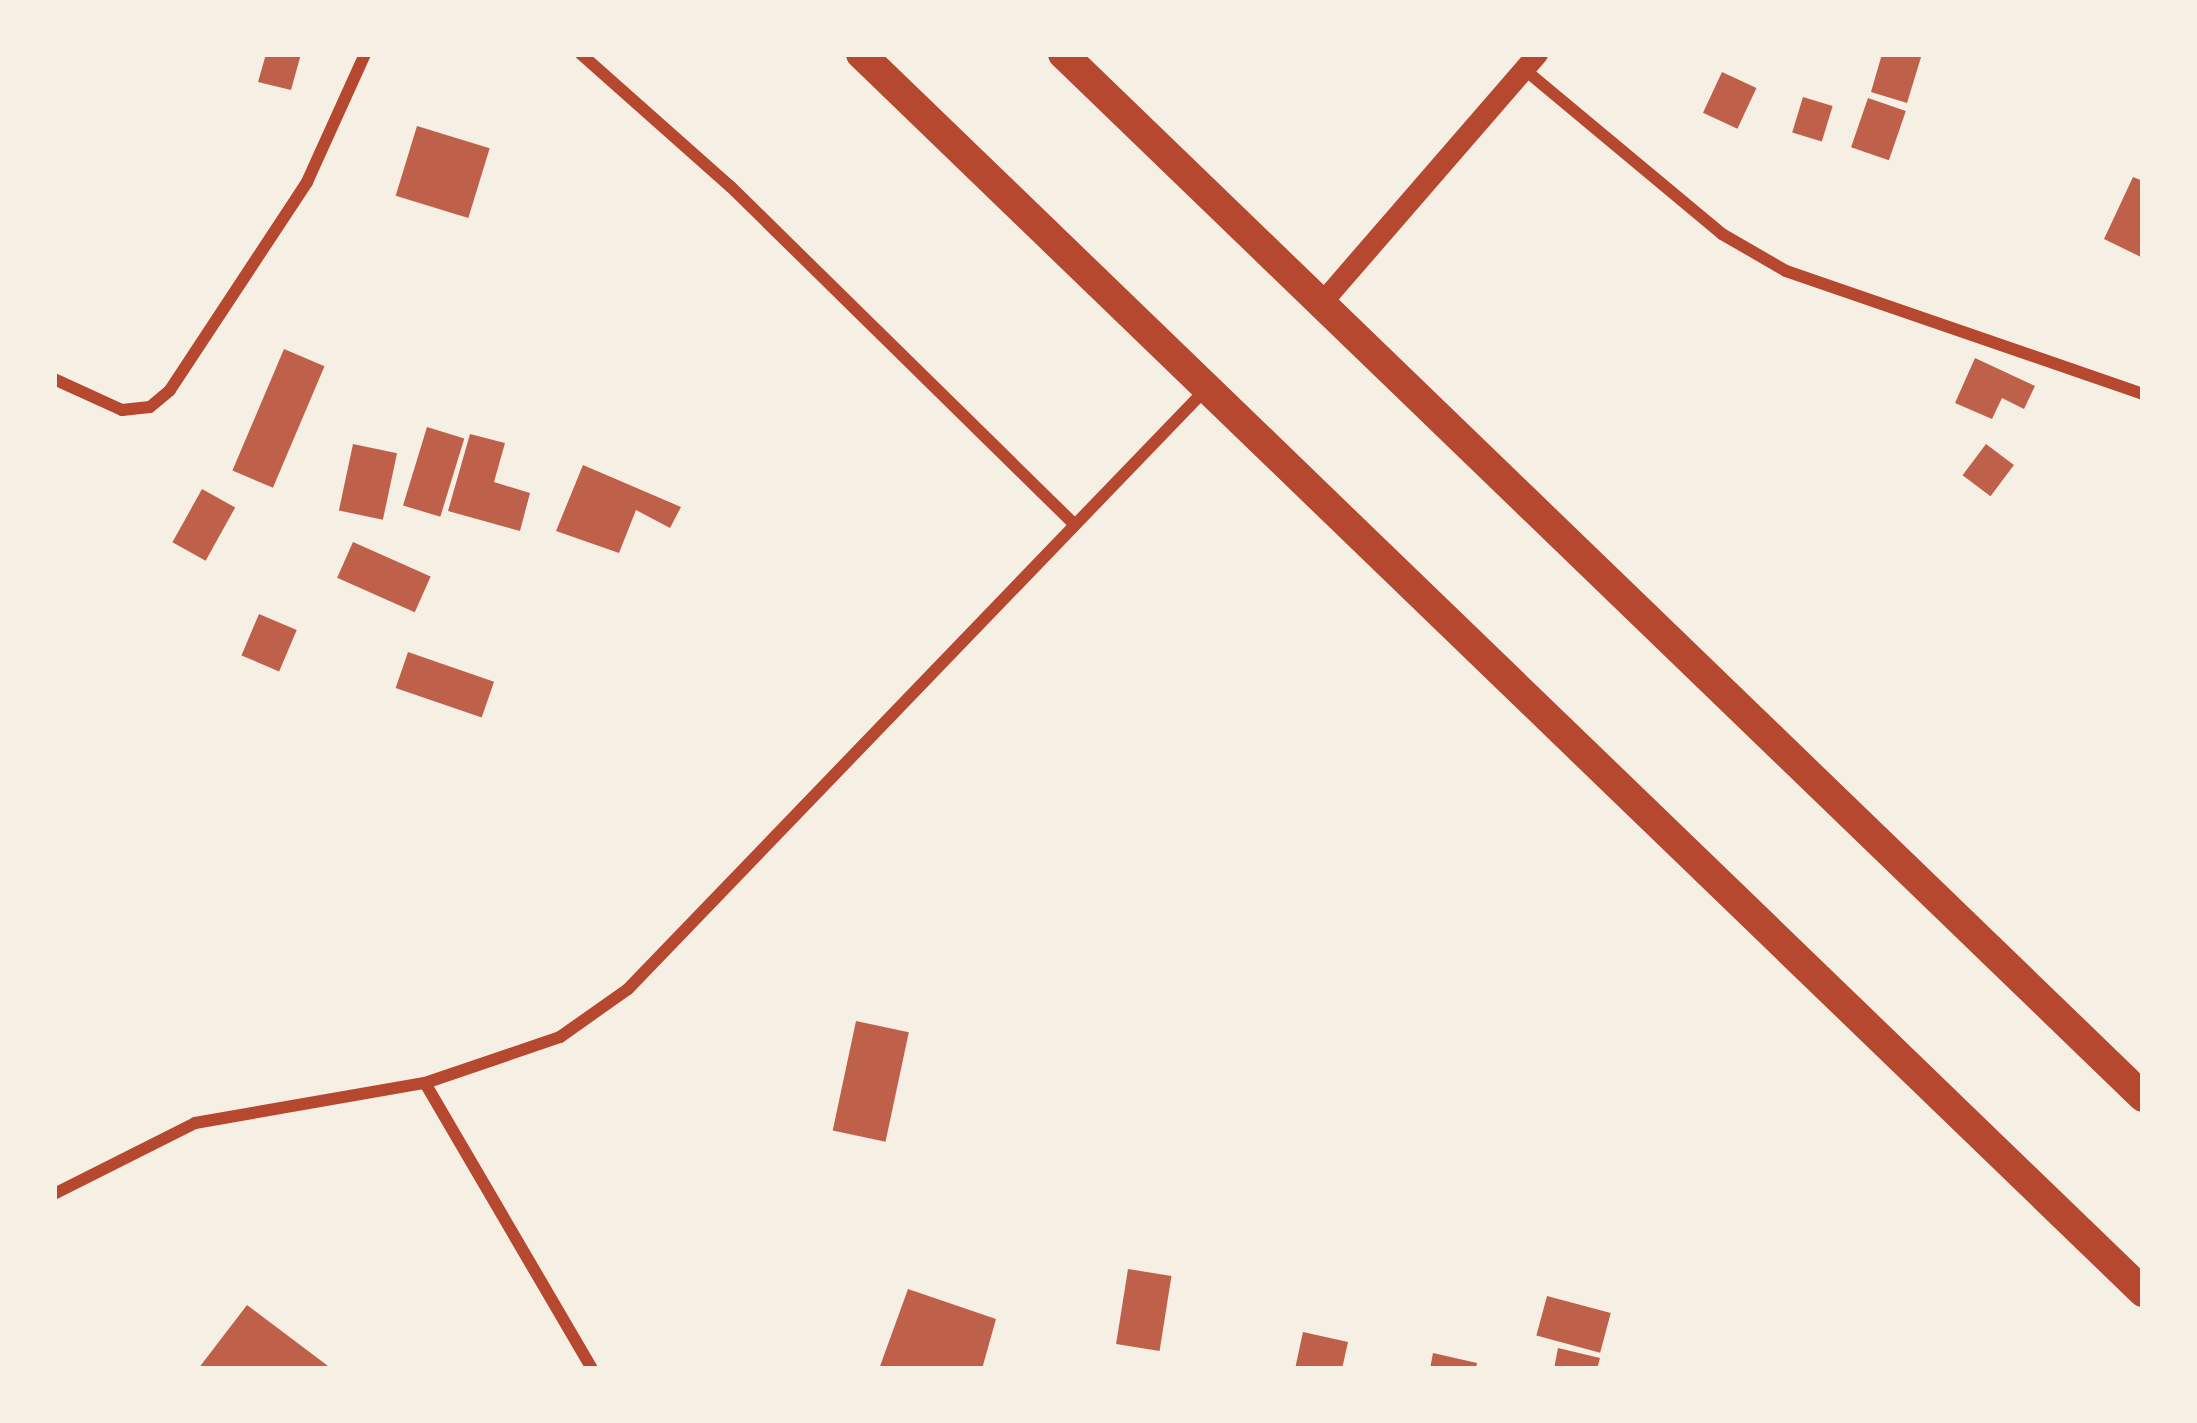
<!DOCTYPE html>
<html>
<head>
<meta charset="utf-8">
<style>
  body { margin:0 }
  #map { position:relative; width:2197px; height:1423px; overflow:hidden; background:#f6efe4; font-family:Inter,sans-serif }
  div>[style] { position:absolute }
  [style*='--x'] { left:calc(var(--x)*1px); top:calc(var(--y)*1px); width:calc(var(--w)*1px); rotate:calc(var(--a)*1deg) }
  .building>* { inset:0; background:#bf614a; transform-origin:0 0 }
  .minor>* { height:12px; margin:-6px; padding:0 6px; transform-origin:6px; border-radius:6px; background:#b5482f }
  .tertiary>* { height:21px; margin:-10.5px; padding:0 10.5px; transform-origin:10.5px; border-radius:10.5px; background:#b5482f }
  .primary>* { height:30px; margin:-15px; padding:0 15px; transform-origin:15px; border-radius:15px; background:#b5482f }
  span { translate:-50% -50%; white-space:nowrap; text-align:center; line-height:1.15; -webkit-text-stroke:9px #f6efe4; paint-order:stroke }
  .frame { position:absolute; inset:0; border:57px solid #f6efe4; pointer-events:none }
</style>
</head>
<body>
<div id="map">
  <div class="building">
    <div style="clip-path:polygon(266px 54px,301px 54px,291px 90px,258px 82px)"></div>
    <div style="clip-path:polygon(1882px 54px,1922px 54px,1907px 103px,1871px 92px)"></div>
    <div style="left:1722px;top:72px;width:38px;height:45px;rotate:25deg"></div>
    <div style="left:1803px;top:97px;width:31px;height:37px;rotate:17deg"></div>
    <div style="left:1868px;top:98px;width:40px;height:52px;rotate:19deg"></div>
    <div style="left:417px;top:126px;width:76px;height:73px;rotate:17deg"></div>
    <div style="clip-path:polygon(2133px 177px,2143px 181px,2143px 258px,2104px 239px)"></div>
    <div style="left:284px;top:349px;width:44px;height:132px;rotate:23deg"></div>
    <div style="clip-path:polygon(1975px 358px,2035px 386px,2024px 409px,2002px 398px,1992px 419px,1955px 403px)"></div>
    <div style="left:427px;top:427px;width:39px;height:82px;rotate:17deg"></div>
    <div style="clip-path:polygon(470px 434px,505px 443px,494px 482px,530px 493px,520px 531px,448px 511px)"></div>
    <div style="left:353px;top:444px;width:45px;height:68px;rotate:12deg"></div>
    <div style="left:1986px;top:444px;width:35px;height:39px;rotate:37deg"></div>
    <div style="clip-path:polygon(583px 465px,681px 507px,670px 528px,636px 510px,619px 553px,556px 531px)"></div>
    <div style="left:202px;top:489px;width:38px;height:61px;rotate:29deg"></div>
    <div style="left:353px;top:542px;width:85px;height:39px;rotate:24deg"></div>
    <div style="left:259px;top:614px;width:41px;height:45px;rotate:23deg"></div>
    <div style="left:408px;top:652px;width:91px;height:38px;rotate:19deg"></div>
    <div style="left:856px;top:1021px;width:54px;height:112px;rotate:12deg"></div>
    <div style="left:1128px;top:1269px;width:44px;height:76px;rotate:9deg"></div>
    <div style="clip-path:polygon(908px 1289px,996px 1319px,982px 1369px,879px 1369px)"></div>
    <div style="left:1547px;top:1296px;width:66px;height:41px;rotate:15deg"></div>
    <div style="clip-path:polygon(247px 1305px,332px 1369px,198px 1369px)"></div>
    <div style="clip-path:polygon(1303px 1332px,1348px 1342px,1342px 1369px,1295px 1369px)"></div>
    <div style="clip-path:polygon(1558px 1348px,1600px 1358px,1597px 1369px,1554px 1369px)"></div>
    <div style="clip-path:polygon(1433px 1353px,1477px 1363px,1476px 1369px,1430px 1369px)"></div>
  </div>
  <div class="minor">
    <div style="--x:581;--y:54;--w:200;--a:41.6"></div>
    <div style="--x:731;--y:187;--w:482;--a:44.5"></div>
    <div style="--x:1524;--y:69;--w:258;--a:39.8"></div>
    <div style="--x:1722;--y:234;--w:74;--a:30"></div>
    <div style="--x:1786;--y:271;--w:378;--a:19"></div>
    <div style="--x:54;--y:379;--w:75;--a:24.5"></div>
    <div style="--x:122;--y:410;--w:28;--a:-6"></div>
    <div style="--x:150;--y:407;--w:26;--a:-40"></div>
    <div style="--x:170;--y:390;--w:249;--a:-56.6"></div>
    <div style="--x:307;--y:182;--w:141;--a:-65.6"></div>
    <div style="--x:425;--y:1083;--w:331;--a:59.7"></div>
    <div style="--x:54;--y:1194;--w:158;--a:-26.7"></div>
    <div style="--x:195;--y:1123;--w:233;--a:-9.9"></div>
    <div style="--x:425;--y:1083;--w:143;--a:-18.8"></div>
    <div style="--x:560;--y:1037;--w:83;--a:-35.2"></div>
    <div style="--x:628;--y:989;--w:833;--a:-46.07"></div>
  </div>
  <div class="tertiary">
    <div style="--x:1321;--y:303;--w:330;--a:-49.1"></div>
  </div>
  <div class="primary">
    <div style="--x:861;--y:54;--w:1782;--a:44"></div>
    <div style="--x:1063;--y:54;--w:1501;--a:44"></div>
  </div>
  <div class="frame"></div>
</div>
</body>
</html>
